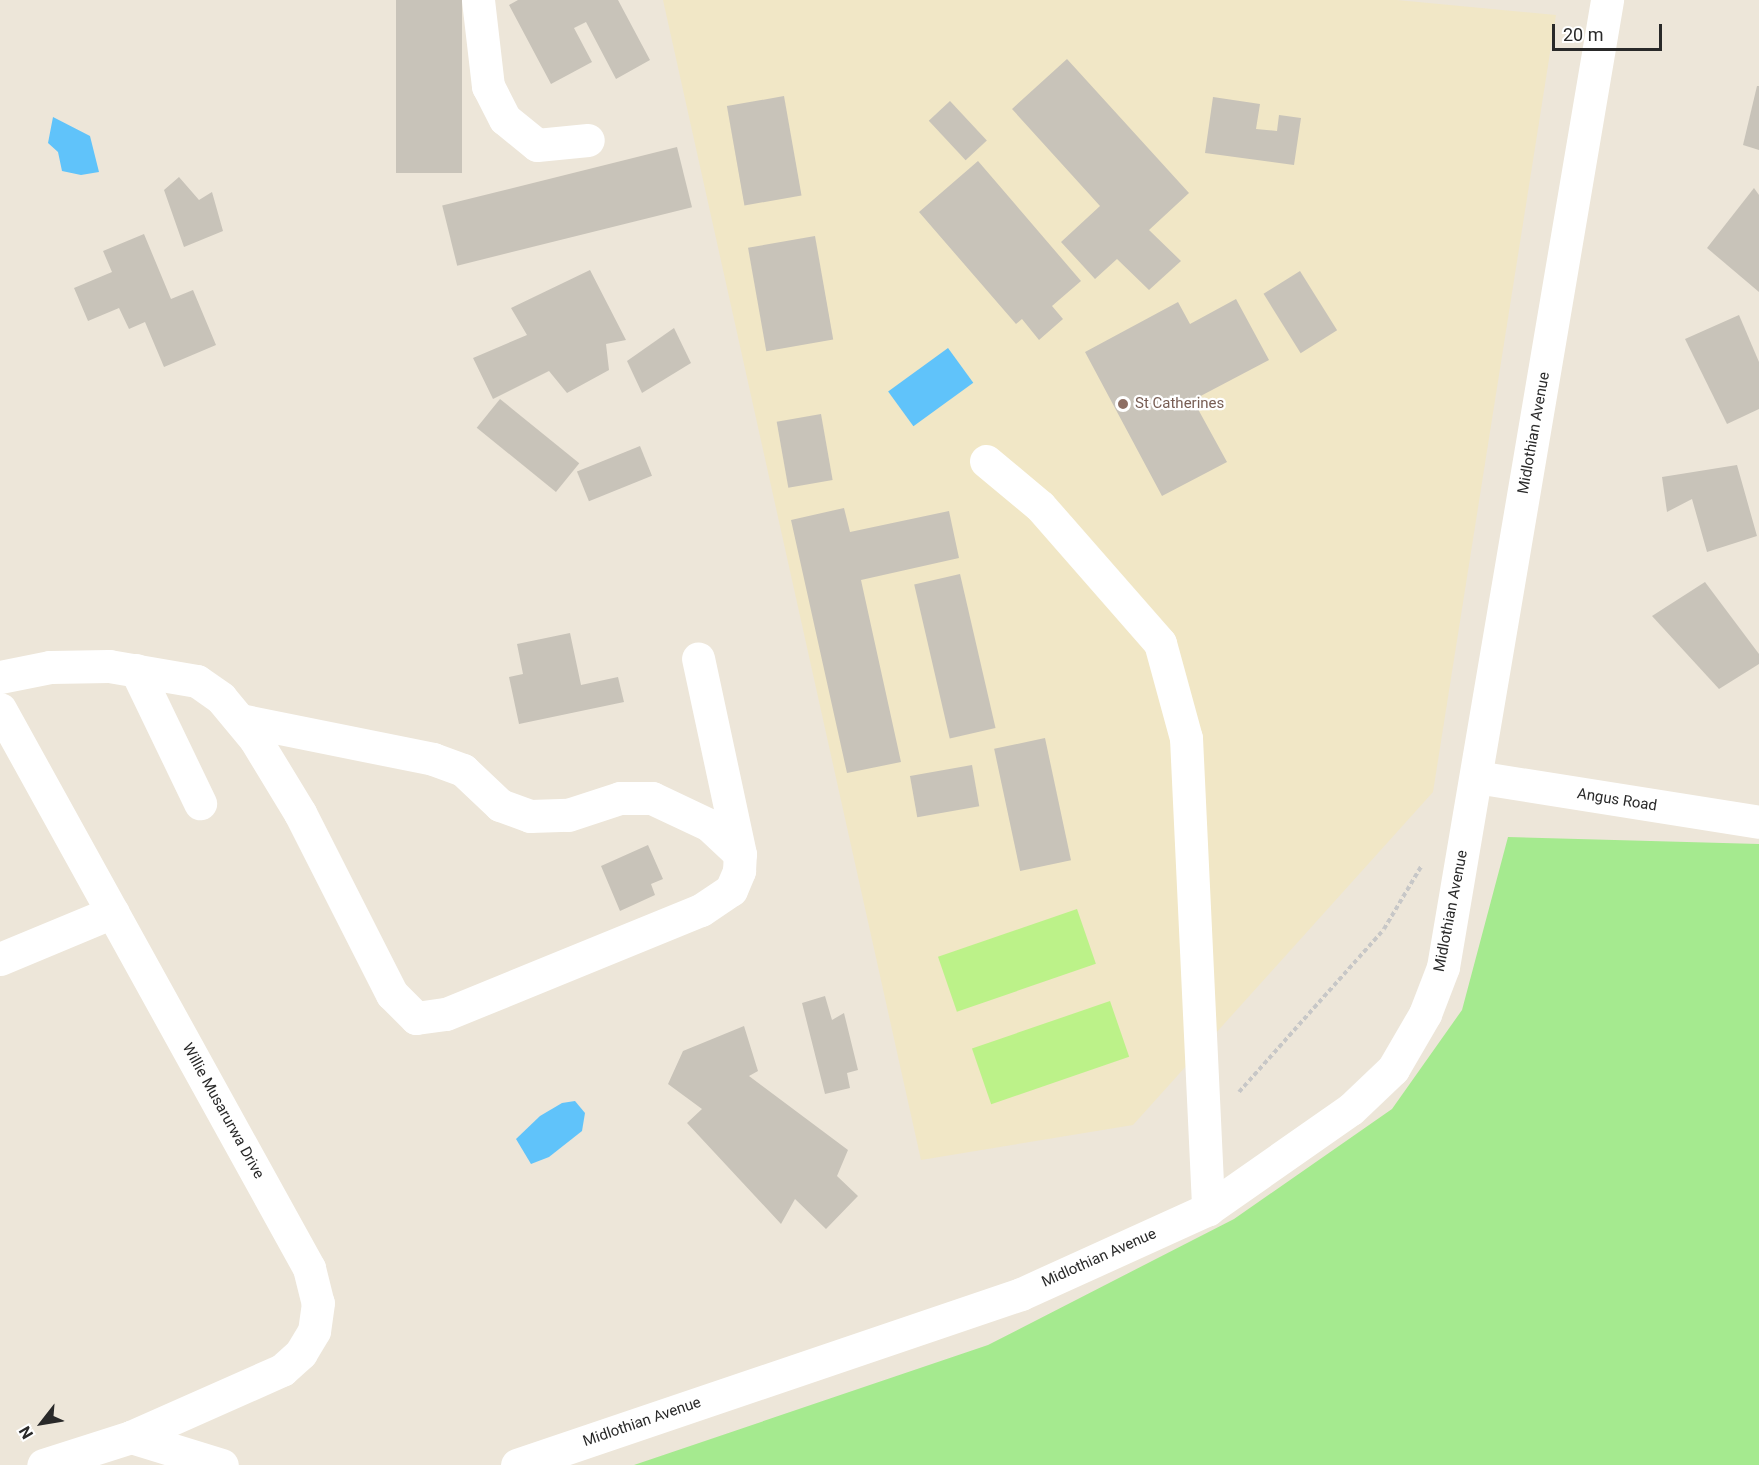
<!DOCTYPE html>
<html>
<head>
<meta charset="utf-8">
<style>
  body { margin:0 }
  #map { position:relative; width:1759px; height:1465px; overflow:hidden; background:#ede6d9; font-family:Roboto,sans-serif }
  div>[style] { position:absolute }
  [style*='--x'] { left:calc(var(--x)*1px); top:calc(var(--y)*1px); width:calc(var(--w)*1px); rotate:calc(var(--a)*1deg) }
  .education>* { inset:0; background:#f1e7c6 }
  .green>* { inset:0; background:#a5ea8f }
  .pitch>* { inset:0; background:#bcf289; transform-origin:0 0 }
  .water>* { inset:0; background:#60c3fa; transform-origin:0 0 }
  .building>* { inset:0; background:#c8c3b9; transform-origin:0 0 }
  .path>* { height:4px; margin-top:-2px; transform-origin:0; background:repeating-linear-gradient(90deg,#c7c7c7 0 4.5px,transparent 0 7.5px) }
  .minor>* { height:33px; margin:-16.5px; padding:0 16.5px; transform-origin:16.5px; border-radius:16.5px; background:#fff }
  .dots>* { width:16px; height:16px; translate:-50% -50%; box-sizing:border-box; border:3px solid #fff; border-radius:50% }
  span { translate:-50% -50%; white-space:nowrap; text-align:center; line-height:1.15; -webkit-text-stroke:4.5px #fff; paint-order:stroke }
  .education-label { font-size:15px; color:#785e54 }
  .left { translate:0 -50%; text-align:left }
  .street-label { font-size:15px; color:#292929 }
  .north { position:absolute; left:12px; top:1393px; width:60px; height:60px; -webkit-text-stroke:4px #fff; paint-order:stroke; rotate:239deg; font-size:16px; font-weight:700; line-height:24px; text-align:center; color:#292929 }
  .north::after { content:''; display:block; margin:auto; width:21px; height:27px; background:#292929; clip-path:polygon(50% 0,100% 100%,50% 72%,0 100%) }
  .scale { position:absolute; left:1552px; top:24px; width:110px; height:27px; box-sizing:border-box; border:3px solid #292929; border-top:0; padding-left:8px; font-size:18px; line-height:21px; white-space:nowrap; color:#292929; -webkit-text-stroke:4px #fff; paint-order:stroke }
</style>
</head>
<body>
<div id="map">
  <div class="education">
    <div style="clip-path:polygon(663px 0,1397px 0,1556px 15px,1433px 792px,1133px 1125px,921px 1160px)"></div>
  </div>
  <div class="green">
    <div style="clip-path:polygon(1508px 837px,1759px 844px,1759px 1465px,634px 1465px,988px 1345px,1234px 1219px,1392px 1109px,1462px 1010px)"></div>
  </div>
  <div class="pitch">
    <div style="left:1077px;top:909px;width:58px;height:147px;rotate:71deg"></div>
    <div style="left:1110px;top:1001px;width:59px;height:146px;rotate:71deg"></div>
  </div>
  <div class="water">
    <div style="clip-path:polygon(53px 117px,90px 136px,99px 172px,81px 175px,62px 171px,58px 152px,48px 143px)"></div>
    <div style="left:948px;top:348px;width:43px;height:74px;rotate:54deg"></div>
    <div style="clip-path:polygon(575px 1101px,585px 1113px,582px 1131px,549px 1157px,531px 1164px,516px 1139px,540px 1116px,562px 1103px)"></div>
  </div>
  <div class="building">
    <div style="left:396px;top:0;width:66px;height:173px"></div>
    <div style="clip-path:polygon(518px 0,618px 0,650px 60px,616px 79px,586px 22px,574px 28px,592px 62px,551px 84px,509px 5px)"></div>
    <div style="clip-path:polygon(1067px 59px,1189px 193px,1149px 230px,1181px 261px,1149px 290px,1117px 259px,1095px 279px,1061px 242px,1100px 206px,1012px 109px)"></div>
    <div style="clip-path:polygon(1757px 86px,1759px 86px,1759px 150px,1743px 145px)"></div>
    <div style="left:784px;top:96px;width:101px;height:58px;rotate:80deg"></div>
    <div style="clip-path:polygon(1213px 97px,1260px 104px,1256px 129px,1277px 131px,1279px 115px,1301px 118px,1294px 165px,1205px 153px)"></div>
    <div style="left:950px;top:101px;width:54px;height:29px;rotate:47deg"></div>
    <div style="left:677px;top:147px;width:62px;height:242px;rotate:76deg"></div>
    <div style="clip-path:polygon(978px 161px,1081px 281px,1052px 306px,1063px 319px,1039px 340px,1022px 319px,1016px 324px,919px 212px)"></div>
    <div style="clip-path:polygon(179px 177px,199px 200px,212px 192px,223px 231px,184px 247px,164px 190px)"></div>
    <div style="clip-path:polygon(1754px 188px,1759px 195px,1759px 292px,1707px 248px)"></div>
    <div style="clip-path:polygon(144px 234px,171px 299px,193px 290px,216px 345px,164px 367px,145px 322px,129px 329px,119px 308px,88px 321px,74px 288px,112px 272px,103px 251px)"></div>
    <div style="left:815px;top:236px;width:105px;height:68px;rotate:80deg"></div>
    <div style="clip-path:polygon(590px 270px,626px 340px,606px 344px,609px 370px,567px 393px,549px 371px,493px 399px,473px 358px,527px 335px,511px 308px)"></div>
    <div style="left:1300px;top:271px;width:70px;height:43px;rotate:58deg"></div>
    <div style="clip-path:polygon(1236px 299px,1269px 360px,1193px 400px,1227px 462px,1162px 496px,1085px 352px,1178px 302px,1190px 324px)"></div>
    <div style="clip-path:polygon(1739px 315px,1759px 362px,1759px 409px,1727px 424px,1685px 339px)"></div>
    <div style="clip-path:polygon(674px 328px,691px 363px,642px 393px,627px 361px)"></div>
    <div style="left:500px;top:399px;width:102px;height:37px;rotate:39deg"></div>
    <div style="left:821px;top:414px;width:67px;height:45px;rotate:80deg"></div>
    <div style="left:640px;top:446px;width:32px;height:68px;rotate:68deg"></div>
    <div style="clip-path:polygon(1737px 465px,1757px 536px,1707px 552px,1692px 499px,1667px 512px,1662px 477px)"></div>
    <div style="clip-path:polygon(844px 508px,850px 532px,949px 511px,959px 558px,861px 580px,901px 762px,847px 773px,791px 520px)"></div>
    <div style="left:960px;top:574px;width:158px;height:47px;rotate:77deg"></div>
    <div style="clip-path:polygon(1705px 582px,1759px 654px,1759px 664px,1719px 689px,1652px 616px)"></div>
    <div style="clip-path:polygon(570px 633px,581px 685px,618px 677px,624px 702px,519px 724px,509px 677px,523px 674px,517px 644px)"></div>
    <div style="left:1045px;top:738px;width:125px;height:52px;rotate:78deg"></div>
    <div style="left:972px;top:765px;width:42px;height:63px;rotate:80deg"></div>
    <div style="clip-path:polygon(648px 845px,663px 879px,651px 884px,655px 895px,620px 911px,601px 866px)"></div>
    <div style="clip-path:polygon(825px 996px,832px 1020px,844px 1013px,858px 1070px,847px 1073px,850px 1088px,825px 1094px,802px 1003px)"></div>
    <div style="clip-path:polygon(744px 1026px,758px 1071px,749px 1076px,848px 1150px,837px 1176px,858px 1196px,826px 1229px,795px 1199px,781px 1224px,687px 1123px,702px 1109px,668px 1084px,683px 1051px)"></div>
  </div>
  <div class="path">
    <div style="--x:1239;--y:1092;--w:218;--a:-48.3"></div>
    <div style="--x:1384;--y:929;--w:74;--a:-59.3"></div>
  </div>
  <div class="minor">
    <div style="--x:478;--y:0;--w:87;--a:83.4"></div>
    <div style="--x:488;--y:86;--w:37;--a:63"></div>
    <div style="--x:505;--y:119;--w:41;--a:39.1"></div>
    <div style="--x:537;--y:145;--w:51;--a:-5.6"></div>
    <div style="--x:986;--y:461;--w:70;--a:39.8"></div>
    <div style="--x:1040;--y:506;--w:182;--a:48.8"></div>
    <div style="--x:1160;--y:643;--w:98;--a:74.7"></div>
    <div style="--x:1186;--y:738;--w:472;--a:87.3"></div>
    <div style="--x:136;--y:670;--w:148;--a:64.3"></div>
    <div style="--x:0;--y:677;--w:51;--a:-11.3"></div>
    <div style="--x:50;--y:667;--w:59;--a:-1"></div>
    <div style="--x:109;--y:666;--w:89;--a:9.7"></div>
    <div style="--x:197;--y:681;--w:29;--a:35"></div>
    <div style="--x:221;--y:698;--w:53;--a:50.3"></div>
    <div style="--x:255;--y:739;--w:87;--a:58.7"></div>
    <div style="--x:300;--y:813;--w:203;--a:63.1"></div>
    <div style="--x:392;--y:994;--w:34;--a:45"></div>
    <div style="--x:416;--y:1018;--w:30;--a:-8"></div>
    <div style="--x:446;--y:1014;--w:275;--a:-22.2"></div>
    <div style="--x:701;--y:910;--w:36;--a:-34"></div>
    <div style="--x:731;--y:890;--w:21;--a:-67"></div>
    <div style="--x:739;--y:871;--w:17;--a:-87"></div>
    <div style="--x:740;--y:854;--w:200;--a:-102.1"></div>
    <div style="--x:0;--y:709;--w:639;--a:61.07"></div>
    <div style="--x:309;--y:1268;--w:36;--a:76"></div>
    <div style="--x:318;--y:1303;--w:28;--a:98"></div>
    <div style="--x:314;--y:1331;--w:26;--a:121"></div>
    <div style="--x:301;--y:1353;--w:25;--a:138"></div>
    <div style="--x:282;--y:1370;--w:165;--a:156.1"></div>
    <div style="--x:131;--y:1437;--w:92;--a:162.3"></div>
    <div style="--x:240;--y:720;--w:197;--a:11.4"></div>
    <div style="--x:433;--y:759;--w:32;--a:20"></div>
    <div style="--x:463;--y:770;--w:51;--a:43.4"></div>
    <div style="--x:500;--y:805;--w:32;--a:20"></div>
    <div style="--x:530;--y:816;--w:38;--a:-2"></div>
    <div style="--x:568;--y:815;--w:55;--a:-18.1"></div>
    <div style="--x:620;--y:798;--w:32;--a:0"></div>
    <div style="--x:652;--y:798;--w:63;--a:25.3"></div>
    <div style="--x:709;--y:825;--w:42;--a:43.1"></div>
    <div style="--x:1476;--y:777;--w:287;--a:9"></div>
    <div style="--x:0;--y:959;--w:122;--a:-22.6"></div>
    <div style="--x:131;--y:1437;--w:95;--a:17.1"></div>
    <div style="--x:517;--y:1465;--w:532;--a:-18.74"></div>
    <div style="--x:1021;--y:1294;--w:205;--a:-24.4"></div>
    <div style="--x:1208;--y:1209;--w:174;--a:-35"></div>
    <div style="--x:1351;--y:1109;--w:58;--a:-43.6"></div>
    <div style="--x:1393;--y:1069;--w:64;--a:-59.8"></div>
    <div style="--x:1425;--y:1014;--w:50;--a:-69"></div>
    <div style="--x:1443;--y:967;--w:981;--a:-80.37"></div>
  </div>
  <div class="dots">
    <div style="left:1123px;top:404px;background:#8d6e63"></div>
  </div>
  <div class="education-label">
    <span class="left" style="left:1135px;top:404px">St Catherines</span>
  </div>
  <div class="street-label">
    <span style="left:1534px;top:433px;rotate:-80deg">Midlothian Avenue</span>
    <span style="left:1617px;top:800px;rotate:9deg">Angus Road</span>
    <span style="left:1451px;top:911px;rotate:-79deg">Midlothian Avenue</span>
    <span style="left:223px;top:1111px;rotate:61deg">Willie Musarurwa Drive</span>
    <span style="left:1099px;top:1258px;rotate:-24deg">Midlothian Avenue</span>
    <span style="left:642px;top:1422px;rotate:-19deg">Midlothian Avenue</span>
  </div>
  <div class="north">N</div>
  <div class="scale">20 m</div>
</div>
</body>
</html>
